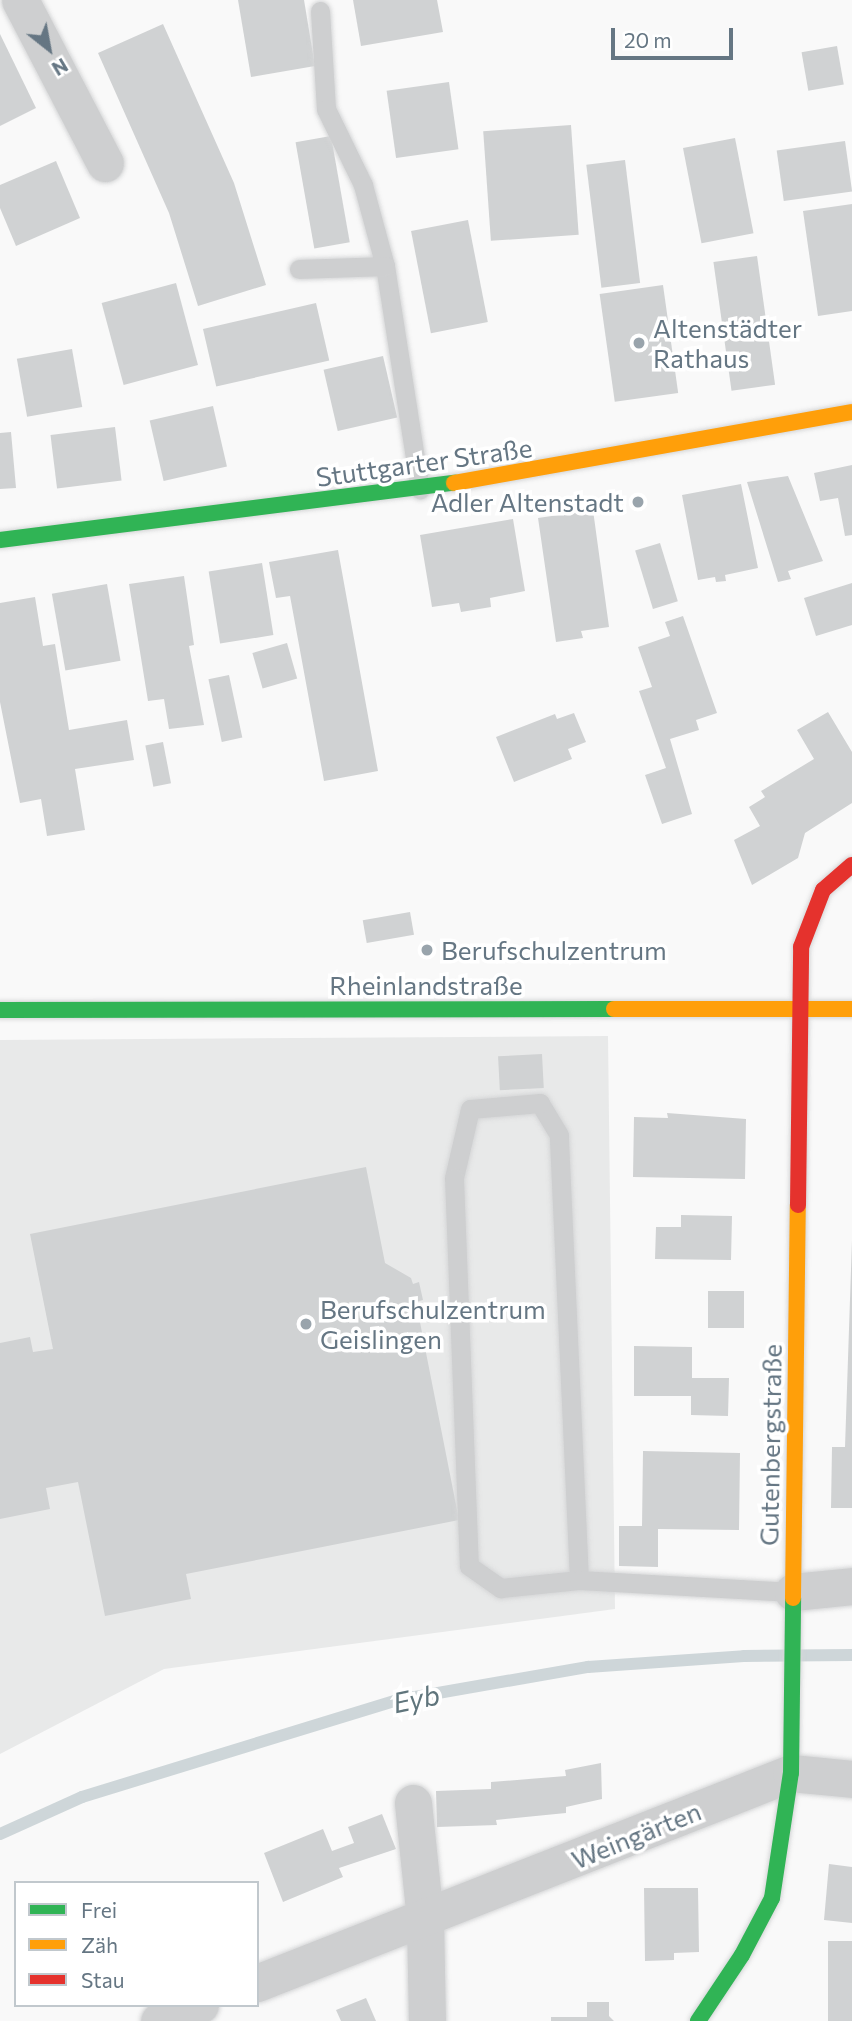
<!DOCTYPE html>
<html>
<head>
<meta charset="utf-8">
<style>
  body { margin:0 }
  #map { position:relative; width:852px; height:2021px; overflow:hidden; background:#f9f9f9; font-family:Commissioner,sans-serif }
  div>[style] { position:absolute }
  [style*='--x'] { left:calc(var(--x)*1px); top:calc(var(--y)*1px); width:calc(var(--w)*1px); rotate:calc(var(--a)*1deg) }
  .built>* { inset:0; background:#e8e9e9 }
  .stream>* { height:12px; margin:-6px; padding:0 6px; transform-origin:6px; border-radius:6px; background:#ced6d9 }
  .building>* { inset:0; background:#d0d2d3; transform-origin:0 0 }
  .roads { filter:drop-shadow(0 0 2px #d5d6d7) drop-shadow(0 0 2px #d5d6d7) }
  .lane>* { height:19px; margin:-9.5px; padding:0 9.5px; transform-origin:9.5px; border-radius:9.5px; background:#cecfd0 }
  .street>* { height:37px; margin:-18.5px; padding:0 18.5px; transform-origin:18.5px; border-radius:18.5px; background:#cecfd0 }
  .fast>* { height:16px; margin:-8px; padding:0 8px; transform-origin:8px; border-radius:8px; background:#30b455 }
  .slow>* { height:16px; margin:-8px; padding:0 8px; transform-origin:8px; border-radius:8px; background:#ff9f0a }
  .jam>* { height:16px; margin:-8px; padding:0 8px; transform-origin:8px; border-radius:8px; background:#e5322d }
  .dots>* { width:19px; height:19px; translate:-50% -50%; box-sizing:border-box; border:4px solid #fff; border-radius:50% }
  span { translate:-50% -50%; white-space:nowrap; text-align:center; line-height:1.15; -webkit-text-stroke:7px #fff; paint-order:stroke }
  .poi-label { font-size:26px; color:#657683 }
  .left { translate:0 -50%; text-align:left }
  .right { translate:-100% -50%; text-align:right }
  .street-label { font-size:26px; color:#657683 }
  .water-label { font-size:28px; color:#60757c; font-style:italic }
  .legend { position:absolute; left:14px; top:1881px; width:245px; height:126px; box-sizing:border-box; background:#fff; border:2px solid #c1c8cd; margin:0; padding:9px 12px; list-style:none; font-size:21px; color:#657683 }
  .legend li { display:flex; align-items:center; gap:14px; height:35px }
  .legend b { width:35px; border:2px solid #c1c8cd }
  .north { position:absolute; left:14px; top:14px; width:70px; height:70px; -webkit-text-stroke:5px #fff; paint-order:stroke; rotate:149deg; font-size:19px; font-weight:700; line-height:28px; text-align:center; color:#657683 }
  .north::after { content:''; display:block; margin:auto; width:24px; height:32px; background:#657683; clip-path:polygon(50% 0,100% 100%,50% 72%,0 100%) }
  .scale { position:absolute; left:611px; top:28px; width:122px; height:32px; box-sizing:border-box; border:4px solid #657683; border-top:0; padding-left:9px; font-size:21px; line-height:24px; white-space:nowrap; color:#657683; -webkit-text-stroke:5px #fff; paint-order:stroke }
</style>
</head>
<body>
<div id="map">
  <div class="built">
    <div style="clip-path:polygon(608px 1036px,615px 1609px,164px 1669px,0 1754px,0 1040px)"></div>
  </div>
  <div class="stream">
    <div style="--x:0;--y:1834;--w:90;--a:-24.3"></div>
    <div style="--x:82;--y:1797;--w:331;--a:-17.1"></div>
    <div style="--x:398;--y:1700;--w:193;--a:-9.9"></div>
    <div style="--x:588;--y:1667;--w:156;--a:-4"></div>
    <div style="--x:744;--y:1656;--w:108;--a:-0.5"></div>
  </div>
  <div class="building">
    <div style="clip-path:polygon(238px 0,304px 0,315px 66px,251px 77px)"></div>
    <div style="clip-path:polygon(353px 0,437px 0,443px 32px,361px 46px)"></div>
    <div style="clip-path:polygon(163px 24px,234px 183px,266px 285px,198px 306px,169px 213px,98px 53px)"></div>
    <div style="clip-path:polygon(0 34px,36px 108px,0 126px)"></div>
    <div style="left:837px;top:46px;width:39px;height:36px;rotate:80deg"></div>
    <div style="left:449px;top:82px;width:68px;height:63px;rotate:82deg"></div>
    <div style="left:571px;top:125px;width:110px;height:88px;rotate:86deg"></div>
    <div style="left:331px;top:136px;width:108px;height:36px;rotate:80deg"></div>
    <div style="left:735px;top:138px;width:97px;height:53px;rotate:79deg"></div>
    <div style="left:845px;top:141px;width:51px;height:69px;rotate:82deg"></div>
    <div style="left:625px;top:160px;width:124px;height:39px;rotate:83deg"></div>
    <div style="clip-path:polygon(56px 161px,80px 218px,16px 246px,0 208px,0 185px)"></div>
    <div style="clip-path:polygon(852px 204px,852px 311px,818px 316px,803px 211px)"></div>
    <div style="left:468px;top:220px;width:104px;height:58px;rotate:79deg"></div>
    <div style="left:757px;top:256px;width:130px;height:44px;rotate:82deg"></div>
    <div style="left:176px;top:283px;width:85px;height:77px;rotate:75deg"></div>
    <div style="left:663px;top:285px;width:109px;height:64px;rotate:82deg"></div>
    <div style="left:316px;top:303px;width:59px;height:116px;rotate:77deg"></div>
    <div style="left:72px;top:349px;width:59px;height:56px;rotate:80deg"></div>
    <div style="left:383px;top:356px;width:63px;height:61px;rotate:77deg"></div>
    <div style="left:213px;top:406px;width:62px;height:65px;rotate:77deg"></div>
    <div style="left:115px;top:427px;width:54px;height:65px;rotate:83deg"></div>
    <div style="clip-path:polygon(11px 432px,16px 488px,0 489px,0 433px)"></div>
    <div style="clip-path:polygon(852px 465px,852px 535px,845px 536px,838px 498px,820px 501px,814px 473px)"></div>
    <div style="clip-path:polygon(788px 476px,823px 561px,788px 571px,791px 579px,778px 582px,747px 482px)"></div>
    <div style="clip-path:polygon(741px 484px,758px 568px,725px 575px,726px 581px,716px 582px,715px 577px,698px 580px,682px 495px)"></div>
    <div style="clip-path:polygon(593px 510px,609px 627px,581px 631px,583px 638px,556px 642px,538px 518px)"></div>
    <div style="clip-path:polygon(513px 519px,525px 591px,490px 598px,491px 607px,461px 612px,459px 603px,432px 607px,420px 535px)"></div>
    <div style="left:660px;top:543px;width:61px;height:26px;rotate:73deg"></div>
    <div style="clip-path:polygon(338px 550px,378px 771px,324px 781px,290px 596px,276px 598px,269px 562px)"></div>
    <div style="left:262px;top:563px;width:73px;height:54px;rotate:81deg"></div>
    <div style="clip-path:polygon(184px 576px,194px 645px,189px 646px,204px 725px,169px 729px,164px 699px,148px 701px,129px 584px)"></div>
    <div style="clip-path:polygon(852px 583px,852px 625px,816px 636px,804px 598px)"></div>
    <div style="left:107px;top:584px;width:78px;height:56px;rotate:80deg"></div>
    <div style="clip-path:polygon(35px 597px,43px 646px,55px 644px,69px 730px,127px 720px,134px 760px,75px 769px,85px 830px,47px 836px,41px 799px,20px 803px,0 702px,0 603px)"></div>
    <div style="clip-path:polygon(683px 616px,717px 713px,696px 720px,699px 730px,670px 739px,692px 814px,662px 824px,645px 775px,666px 768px,639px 691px,652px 687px,638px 647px,670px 636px,665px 622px)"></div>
    <div style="left:287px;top:643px;width:37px;height:36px;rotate:74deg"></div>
    <div style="left:229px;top:675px;width:64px;height:21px;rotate:78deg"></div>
    <div style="clip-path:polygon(828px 712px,852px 752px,852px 803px,805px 833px,798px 858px,752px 885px,734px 840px,760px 826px,749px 807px,765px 797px,761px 791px,814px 759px,797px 730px)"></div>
    <div style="clip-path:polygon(574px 713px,586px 742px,568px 749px,572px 759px,514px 782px,496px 737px,555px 714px,557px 719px)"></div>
    <div style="left:163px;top:742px;width:42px;height:18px;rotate:79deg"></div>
    <div style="left:410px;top:912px;width:23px;height:48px;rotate:80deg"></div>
    <div style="left:542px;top:1054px;width:34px;height:44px;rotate:87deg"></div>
    <div style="clip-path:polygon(667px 1113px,746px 1119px,745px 1179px,633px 1177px,634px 1117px,668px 1118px)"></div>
    <div style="clip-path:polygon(366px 1167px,385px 1263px,411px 1278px,413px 1284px,419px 1282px,423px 1300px,416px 1302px,459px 1520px,186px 1574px,191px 1599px,105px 1616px,78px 1482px,46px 1488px,50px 1509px,0 1519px,0 1343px,30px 1337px,33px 1352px,53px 1349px,30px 1234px)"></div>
    <div style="clip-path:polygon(681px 1215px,732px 1216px,731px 1260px,655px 1259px,656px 1227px,681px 1227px)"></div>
    <div style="clip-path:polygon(852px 1240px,852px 1508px,831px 1508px,832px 1447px,845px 1447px)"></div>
    <div style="left:708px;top:1291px;width:36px;height:37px"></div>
    <div style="clip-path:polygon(634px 1346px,692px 1347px,692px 1378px,729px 1378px,728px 1416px,691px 1415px,691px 1396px,634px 1396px)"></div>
    <div style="clip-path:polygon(643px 1451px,740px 1453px,739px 1530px,658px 1529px,658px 1567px,619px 1566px,619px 1526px,642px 1526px)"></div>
    <div style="clip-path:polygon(601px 1763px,602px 1799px,566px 1807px,566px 1813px,496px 1820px,497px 1825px,437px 1827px,436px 1791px,491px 1789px,491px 1782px,566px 1776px,565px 1770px)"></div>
    <div style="clip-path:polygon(382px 1814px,396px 1849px,339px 1868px,343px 1877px,283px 1902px,264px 1853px,323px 1829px,332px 1851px,354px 1843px,348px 1827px)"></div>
    <div style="clip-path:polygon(829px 1864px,852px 1867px,852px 1923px,824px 1920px)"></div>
    <div style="clip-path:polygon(644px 1888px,698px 1888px,699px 1952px,674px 1953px,674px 1960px,645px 1961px)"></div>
    <div style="left:828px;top:1941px;width:24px;height:80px"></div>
    <div style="clip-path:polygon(366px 1998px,376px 2021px,341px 2021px,336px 2010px)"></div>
    <div style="clip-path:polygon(587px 2002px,609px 2002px,609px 2016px,614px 2021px,551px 2021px,551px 2017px,587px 2017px)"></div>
  </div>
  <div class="roads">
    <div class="lane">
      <div style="--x:320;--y:11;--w:98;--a:86.5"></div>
      <div style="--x:326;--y:109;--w:85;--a:64"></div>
      <div style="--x:363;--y:185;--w:84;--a:74.8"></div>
      <div style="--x:385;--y:266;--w:226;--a:81.1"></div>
      <div style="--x:299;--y:269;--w:86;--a:-2"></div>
      <div style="--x:579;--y:1580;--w:445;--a:-92.6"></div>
      <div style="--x:559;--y:1135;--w:37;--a:-121"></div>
      <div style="--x:540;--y:1103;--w:70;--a:175.1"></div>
      <div style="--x:470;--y:1109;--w:71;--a:103.1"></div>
      <div style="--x:454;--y:1178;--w:388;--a:87.8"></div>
      <div style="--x:469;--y:1566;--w:39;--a:35"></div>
      <div style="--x:501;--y:1588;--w:78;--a:-5.9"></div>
      <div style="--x:579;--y:1580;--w:214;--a:3.2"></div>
    </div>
    <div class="street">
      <div style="--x:20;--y:0;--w:184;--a:62.5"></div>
      <div style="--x:793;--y:1592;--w:59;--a:-5.8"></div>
      <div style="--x:413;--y:1803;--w:117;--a:84.1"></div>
      <div style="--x:425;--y:1919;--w:102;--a:88.9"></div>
      <div style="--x:257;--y:1983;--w:574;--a:-21.47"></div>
      <div style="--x:791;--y:1773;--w:61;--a:5.6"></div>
      <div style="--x:159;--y:2021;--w:44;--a:-21.3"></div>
    </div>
    <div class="fast">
      <div style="--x:0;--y:540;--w:458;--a:-7.2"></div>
      <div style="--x:0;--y:1010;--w:614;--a:-0.09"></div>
      <div style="--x:698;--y:2021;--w:79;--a:-56.3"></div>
      <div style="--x:742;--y:1955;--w:64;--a:-62.2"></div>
      <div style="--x:772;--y:1898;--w:126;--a:-81.4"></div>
      <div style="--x:791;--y:1773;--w:175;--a:-89.3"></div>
    </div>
    <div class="slow">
      <div style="--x:454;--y:483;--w:404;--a:-10.1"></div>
      <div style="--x:614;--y:1009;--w:238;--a:0"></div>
      <div style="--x:793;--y:1598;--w:393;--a:-89.3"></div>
    </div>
    <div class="jam">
      <div style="--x:798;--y:1205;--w:258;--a:-89.3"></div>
      <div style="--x:801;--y:947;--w:61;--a:-68.9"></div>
      <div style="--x:823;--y:890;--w:38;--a:-41"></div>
    </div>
  </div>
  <div class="dots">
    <div style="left:639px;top:343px;background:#99a4ac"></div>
    <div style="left:638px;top:502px;background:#99a4ac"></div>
    <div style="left:427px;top:950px;background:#99a4ac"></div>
    <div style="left:306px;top:1324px;background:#99a4ac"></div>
  </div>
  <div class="poi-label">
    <span class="left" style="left:653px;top:343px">Altenstädter<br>Rathaus</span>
    <span class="right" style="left:624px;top:502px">Adler Altenstadt</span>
    <span class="left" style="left:441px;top:950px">Berufschulzentrum</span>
    <span class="left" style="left:320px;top:1324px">Berufschulzentrum<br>Geislingen</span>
  </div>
  <div class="street-label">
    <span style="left:424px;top:462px;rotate:-8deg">Stuttgarter Straße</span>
    <span style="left:426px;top:985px">Rheinlandstraße</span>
    <span style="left:770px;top:1445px;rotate:-89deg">Gutenbergstraße</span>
    <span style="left:636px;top:1835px;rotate:-22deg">Weingärten</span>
  </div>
  <div class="water-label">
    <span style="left:416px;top:1698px;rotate:-12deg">Eyb</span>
  </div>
  <ul class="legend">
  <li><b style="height:9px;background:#30b455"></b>Frei</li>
  <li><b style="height:9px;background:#ff9f0a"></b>Zäh</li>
  <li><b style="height:9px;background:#e5322d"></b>Stau</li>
  </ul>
  <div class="north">N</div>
  <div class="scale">20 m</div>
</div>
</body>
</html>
